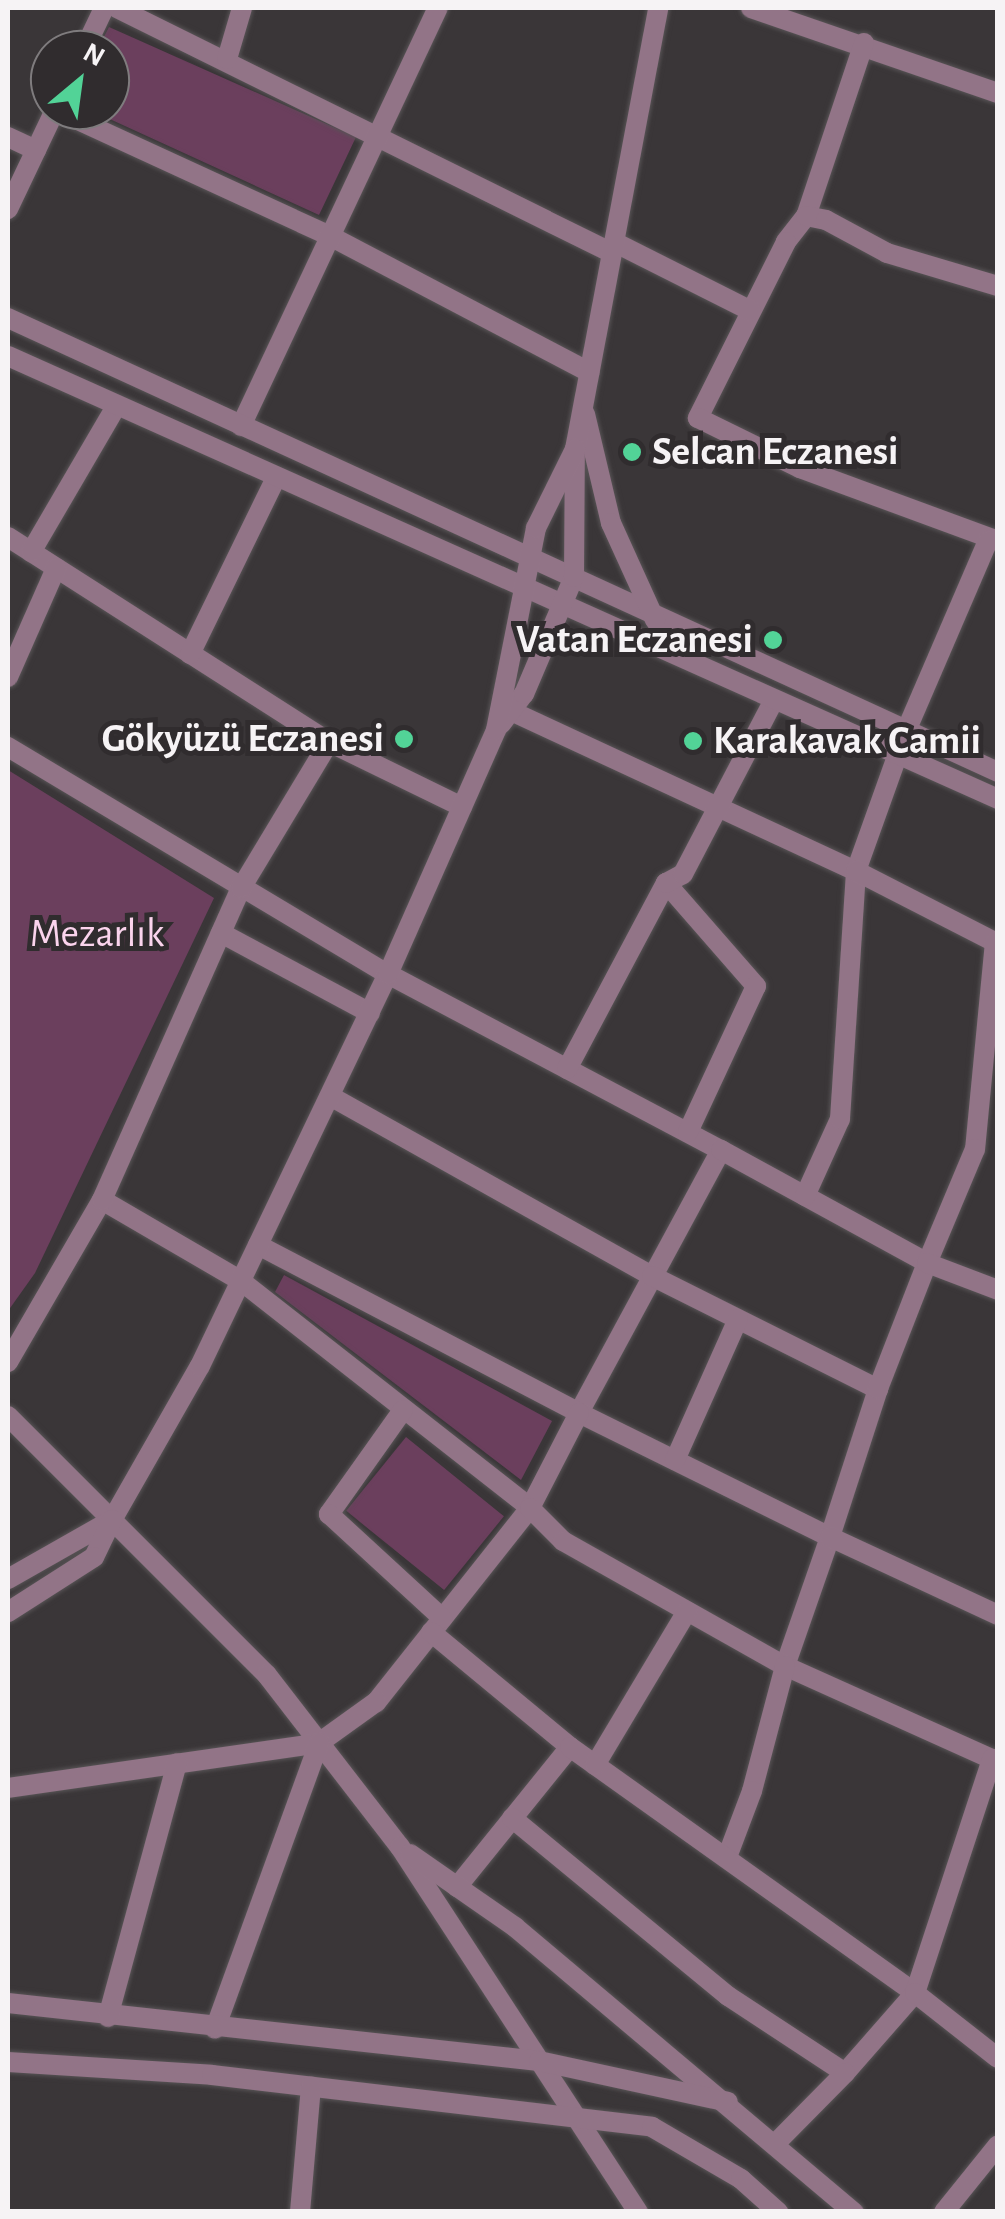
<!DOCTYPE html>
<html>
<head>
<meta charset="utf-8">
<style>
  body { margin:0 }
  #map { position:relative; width:1005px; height:2219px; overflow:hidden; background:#3a3638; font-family:"Alegreya Sans",sans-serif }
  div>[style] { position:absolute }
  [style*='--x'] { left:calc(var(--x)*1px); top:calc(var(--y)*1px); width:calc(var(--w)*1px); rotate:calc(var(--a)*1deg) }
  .green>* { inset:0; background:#6b3f5d; transform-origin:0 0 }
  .roads { filter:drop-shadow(0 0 2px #585456) drop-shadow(0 0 2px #585456) }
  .minor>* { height:20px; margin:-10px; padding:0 10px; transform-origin:10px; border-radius:10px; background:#927487 }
  .tertiary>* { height:20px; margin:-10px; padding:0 10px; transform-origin:10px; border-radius:10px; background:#927487 }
  .dots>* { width:28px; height:28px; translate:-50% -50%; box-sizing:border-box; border:5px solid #302c2e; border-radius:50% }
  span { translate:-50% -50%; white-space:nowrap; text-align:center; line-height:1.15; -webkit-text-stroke:10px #302c2e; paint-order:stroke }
  .poi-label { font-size:40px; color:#f6f3f5; font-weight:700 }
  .left { translate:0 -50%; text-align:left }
  .right { translate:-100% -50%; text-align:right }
  .park-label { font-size:40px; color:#fbd4ed }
  .frame { position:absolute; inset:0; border:10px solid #f6f3f5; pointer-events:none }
  .north { position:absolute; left:30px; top:30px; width:100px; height:100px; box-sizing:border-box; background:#302c2e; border:2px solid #7f7c7e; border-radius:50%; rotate:29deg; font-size:28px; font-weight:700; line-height:40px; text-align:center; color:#f6f3f5 }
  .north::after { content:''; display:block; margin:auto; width:35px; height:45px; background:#52d397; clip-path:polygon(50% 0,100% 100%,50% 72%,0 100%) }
</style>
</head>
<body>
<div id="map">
  <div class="green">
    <div style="clip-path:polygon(109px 27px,356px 137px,319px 215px,90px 110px,110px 110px,110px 50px,97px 50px)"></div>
    <div style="clip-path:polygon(8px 770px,214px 898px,35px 1273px,8px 1311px)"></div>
    <div style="clip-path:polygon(284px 1275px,552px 1421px,521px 1480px,275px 1292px)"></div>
    <div style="left:406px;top:1437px;width:126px;height:95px;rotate:39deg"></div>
  </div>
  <div class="roads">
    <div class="minor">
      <div style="--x:117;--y:8;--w:552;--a:26.33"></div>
      <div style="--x:751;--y:8;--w:261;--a:19"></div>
      <div style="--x:864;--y:43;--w:182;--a:108.5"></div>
      <div style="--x:806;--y:216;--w:33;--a:128"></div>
      <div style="--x:786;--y:242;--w:197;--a:116.6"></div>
      <div style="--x:698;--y:418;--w:114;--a:26.1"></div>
      <div style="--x:800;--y:468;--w:211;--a:20.2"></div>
      <div style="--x:84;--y:50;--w:47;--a:-64.5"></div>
      <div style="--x:227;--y:59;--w:53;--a:-73.6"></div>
      <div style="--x:56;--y:110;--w:302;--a:24.7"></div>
      <div style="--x:330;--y:236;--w:293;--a:27.7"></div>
      <div style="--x:8;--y:137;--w:31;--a:25"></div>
      <div style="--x:8;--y:209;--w:110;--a:-64.6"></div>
      <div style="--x:806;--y:216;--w:20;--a:11"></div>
      <div style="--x:826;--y:220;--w:69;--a:28.4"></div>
      <div style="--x:887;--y:253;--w:116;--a:16.6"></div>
      <div style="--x:614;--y:242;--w:153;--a:26.7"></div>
      <div style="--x:241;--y:426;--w:462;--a:-64.8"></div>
      <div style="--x:8;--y:537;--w:381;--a:32.6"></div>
      <div style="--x:329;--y:742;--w:148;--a:26"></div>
      <div style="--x:31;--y:552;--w:170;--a:-59.7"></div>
      <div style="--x:190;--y:654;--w:196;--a:-64"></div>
      <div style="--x:8;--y:677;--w:119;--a:-66.2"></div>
      <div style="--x:511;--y:711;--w:380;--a:24.9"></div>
      <div style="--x:856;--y:871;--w:149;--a:-70.3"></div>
      <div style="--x:906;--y:731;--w:207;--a:-66.7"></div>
      <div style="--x:8;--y:747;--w:443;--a:30.9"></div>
      <div style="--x:388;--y:974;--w:377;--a:27.9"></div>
      <div style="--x:721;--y:1150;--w:299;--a:118.4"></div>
      <div style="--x:579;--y:1413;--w:280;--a:26.3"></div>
      <div style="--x:830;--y:1537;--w:137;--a:109.2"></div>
      <div style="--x:785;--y:1666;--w:227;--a:24.2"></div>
      <div style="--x:666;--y:883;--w:137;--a:48.9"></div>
      <div style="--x:756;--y:986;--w:161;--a:115"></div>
      <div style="--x:221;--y:933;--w:169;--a:28.2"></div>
      <div style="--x:567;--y:1069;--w:211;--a:-62"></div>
      <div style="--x:666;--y:883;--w:19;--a:-28"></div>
      <div style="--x:683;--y:874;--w:196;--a:-62.4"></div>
      <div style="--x:330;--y:1096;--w:369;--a:29.2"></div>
      <div style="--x:652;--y:1276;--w:253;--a:26.6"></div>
      <div style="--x:878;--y:1389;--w:156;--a:108"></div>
      <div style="--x:830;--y:1537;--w:185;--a:24.9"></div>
      <div style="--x:721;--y:1150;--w:235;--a:28.7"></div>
      <div style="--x:927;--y:1263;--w:135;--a:111.3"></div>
      <div style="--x:805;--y:1196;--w:85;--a:-65.6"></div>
      <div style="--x:840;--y:1119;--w:249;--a:-86.3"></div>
      <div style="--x:856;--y:871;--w:156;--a:27.1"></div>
      <div style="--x:995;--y:942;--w:208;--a:95.5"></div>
      <div style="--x:975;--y:1149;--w:124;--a:112.8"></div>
      <div style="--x:927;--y:1263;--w:76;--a:20.8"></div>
      <div style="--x:102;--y:1200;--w:161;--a:30.2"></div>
      <div style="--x:241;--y:1281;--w:367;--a:38.1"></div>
      <div style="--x:530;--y:1508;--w:248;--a:128.4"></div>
      <div style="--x:376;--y:1702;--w:70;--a:144.3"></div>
      <div style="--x:258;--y:1245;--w:362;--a:27.6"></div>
      <div style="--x:579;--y:1413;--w:107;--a:117.3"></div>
      <div style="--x:530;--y:1508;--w:47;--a:45"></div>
      <div style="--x:563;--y:1541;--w:255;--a:29.4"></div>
      <div style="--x:785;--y:1666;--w:129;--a:104.8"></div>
      <div style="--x:752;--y:1791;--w:71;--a:110.7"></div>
      <div style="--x:8;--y:1362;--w:187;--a:-59.9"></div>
      <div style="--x:102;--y:1200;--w:342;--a:-66"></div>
      <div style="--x:241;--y:888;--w:170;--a:-58.9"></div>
      <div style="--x:403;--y:1410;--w:128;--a:125.4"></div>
      <div style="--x:329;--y:1514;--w:154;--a:42.6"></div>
      <div style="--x:8;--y:1416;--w:366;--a:45"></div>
      <div style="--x:267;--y:1675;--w:217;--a:52.3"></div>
      <div style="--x:400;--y:1847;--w:436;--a:56.9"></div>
      <div style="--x:675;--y:1460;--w:154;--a:-65.9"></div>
      <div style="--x:431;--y:1632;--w:180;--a:39.6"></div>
      <div style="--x:570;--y:1747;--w:180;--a:128.9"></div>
      <div style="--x:570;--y:1747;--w:424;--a:35.5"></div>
      <div style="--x:915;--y:1993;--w:106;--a:131.2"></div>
      <div style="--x:998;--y:1762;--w:7;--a:-153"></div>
      <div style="--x:992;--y:1759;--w:246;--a:108.2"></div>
      <div style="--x:915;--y:1993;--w:105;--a:38.1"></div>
      <div style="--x:595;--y:1765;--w:179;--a:-59.1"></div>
      <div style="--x:8;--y:1788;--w:314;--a:-8.2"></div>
      <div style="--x:319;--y:1743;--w:304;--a:110"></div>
      <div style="--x:512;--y:1818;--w:280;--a:39.5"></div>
      <div style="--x:728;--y:1996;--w:140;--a:33.3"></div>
      <div style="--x:845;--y:2073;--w:97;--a:134.6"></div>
      <div style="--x:410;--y:1854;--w:128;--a:34.8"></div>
      <div style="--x:515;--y:1927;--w:443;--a:40.1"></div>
      <div style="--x:8;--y:2003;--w:534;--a:6.23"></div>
      <div style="--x:539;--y:2061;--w:193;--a:12.2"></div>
      <div style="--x:108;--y:2017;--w:263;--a:-74.8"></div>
      <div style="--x:8;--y:2062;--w:204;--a:3.6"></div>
      <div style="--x:212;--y:2075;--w:443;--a:6.7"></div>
      <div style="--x:652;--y:2127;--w:103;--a:30.3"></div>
      <div style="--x:741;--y:2179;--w:50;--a:41.7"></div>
      <div style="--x:300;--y:2212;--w:126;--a:-85"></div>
      <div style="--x:944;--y:2212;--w:86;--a:-51.1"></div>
    </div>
    <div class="tertiary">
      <div style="--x:8;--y:318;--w:1089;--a:24.64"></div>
      <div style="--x:8;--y:356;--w:1085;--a:24.11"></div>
      <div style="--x:585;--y:414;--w:112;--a:76.6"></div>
      <div style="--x:611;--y:523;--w:107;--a:65.6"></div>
      <div style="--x:501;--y:724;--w:38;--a:-53"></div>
      <div style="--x:524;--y:694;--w:127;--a:-66.9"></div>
      <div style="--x:574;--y:577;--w:128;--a:-89.6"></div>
      <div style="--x:575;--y:449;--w:449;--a:-79.3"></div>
      <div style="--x:112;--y:1520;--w:177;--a:-60.3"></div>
      <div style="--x:200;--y:1366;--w:435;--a:-64.4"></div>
      <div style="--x:388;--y:974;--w:267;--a:-66.1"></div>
      <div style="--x:496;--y:730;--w:206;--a:-78.8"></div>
      <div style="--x:536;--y:528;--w:88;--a:-63.7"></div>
      <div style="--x:8;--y:1579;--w:120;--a:-29.6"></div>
      <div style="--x:112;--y:1520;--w:41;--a:115.9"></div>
      <div style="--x:94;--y:1557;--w:102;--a:147.4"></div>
    </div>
  </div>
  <div class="dots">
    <div style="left:632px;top:452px;background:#52d397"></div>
    <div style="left:773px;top:640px;background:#52d397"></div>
    <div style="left:404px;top:739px;background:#52d397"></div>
    <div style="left:693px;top:741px;background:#52d397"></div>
  </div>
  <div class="poi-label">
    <span class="left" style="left:652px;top:452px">Selcan Eczanesi</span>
    <span class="right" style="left:753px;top:640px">Vatan Eczanesi</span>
    <span class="right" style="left:384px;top:739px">Gökyüzü Eczanesi</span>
    <span class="left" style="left:713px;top:741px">Karakavak Camii</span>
  </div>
  <div class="park-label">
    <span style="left:97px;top:934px">Mezarlık</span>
  </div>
  <div class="frame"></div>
  <div class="north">N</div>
</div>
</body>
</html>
